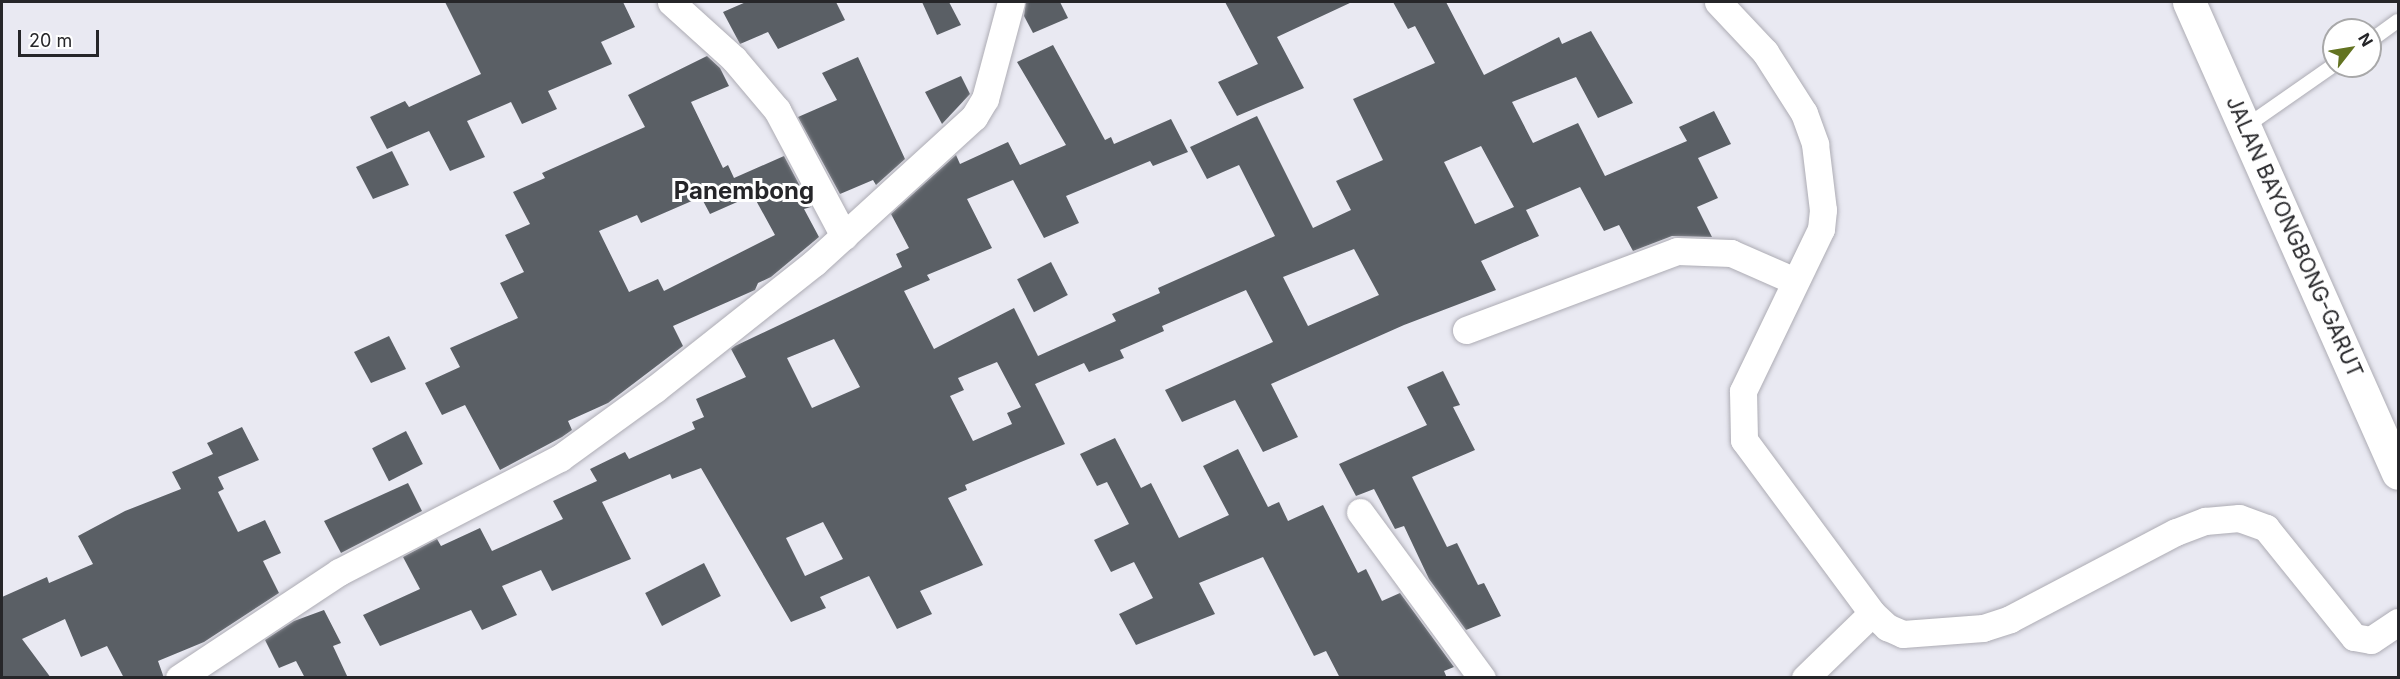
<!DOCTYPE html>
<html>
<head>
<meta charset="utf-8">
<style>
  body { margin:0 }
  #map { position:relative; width:2400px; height:679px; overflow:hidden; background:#e9e9f2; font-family:Inter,sans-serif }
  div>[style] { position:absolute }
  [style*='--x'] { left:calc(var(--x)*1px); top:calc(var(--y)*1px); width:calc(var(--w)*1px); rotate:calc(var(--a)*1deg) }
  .building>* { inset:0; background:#5a5f65; transform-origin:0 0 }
  .roads { filter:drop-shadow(0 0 2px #adacb4) drop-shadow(0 0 2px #adacb4) }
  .service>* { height:14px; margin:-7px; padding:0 7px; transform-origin:7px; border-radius:7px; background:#fff }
  .minor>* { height:27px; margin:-13.5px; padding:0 13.5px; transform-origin:13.5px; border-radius:13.5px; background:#fff }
  .primary>* { height:33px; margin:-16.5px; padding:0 16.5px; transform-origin:16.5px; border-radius:16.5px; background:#fff }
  span { translate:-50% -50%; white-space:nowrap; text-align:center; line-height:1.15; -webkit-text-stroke:6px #fff; paint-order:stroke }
  .street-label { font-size:21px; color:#262629 }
  .quarter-label { font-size:24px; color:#262629; font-weight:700 }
  .frame { position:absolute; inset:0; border:3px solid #262629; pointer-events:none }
  .north { position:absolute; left:2322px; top:18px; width:60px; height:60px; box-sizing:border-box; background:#fff; border:2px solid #a8a8a9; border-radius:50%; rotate:59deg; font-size:16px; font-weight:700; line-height:24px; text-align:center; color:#262629 }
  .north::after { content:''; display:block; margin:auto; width:21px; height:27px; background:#637321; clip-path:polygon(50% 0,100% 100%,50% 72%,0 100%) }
  .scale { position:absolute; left:18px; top:30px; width:81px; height:27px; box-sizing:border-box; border:3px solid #262629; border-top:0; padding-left:8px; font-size:18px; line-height:21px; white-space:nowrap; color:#262629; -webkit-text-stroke:4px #fff; paint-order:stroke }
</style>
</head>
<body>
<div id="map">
  <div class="building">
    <div style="clip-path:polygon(445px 2px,623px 2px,635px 27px,601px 42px,612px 64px,548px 91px,557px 109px,522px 124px,511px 102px,467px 121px,485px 157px,450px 171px,429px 131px,387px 149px,370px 117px,405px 101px,409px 107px,481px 74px)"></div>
    <div style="clip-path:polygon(746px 2px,836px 2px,845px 20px,778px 49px,768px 32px,740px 44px,723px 12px)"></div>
    <div style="clip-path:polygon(922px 2px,949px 2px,961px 25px,937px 35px)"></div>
    <div style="clip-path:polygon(1026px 2px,1060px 2px,1068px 18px,1033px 33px,1024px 16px)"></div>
    <div style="clip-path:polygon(1225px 2px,1352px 2px,1277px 37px,1304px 88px,1237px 116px,1218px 82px,1258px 64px)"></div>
    <div style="clip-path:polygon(evenodd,1393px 2px,1446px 2px,1484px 75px,1559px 37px,1562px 44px,1591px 31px,1633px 103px,1598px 118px,1576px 77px,1512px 102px,1533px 143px,1578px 123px,1605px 176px,1687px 141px,1679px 127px,1714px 111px,1731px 144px,1698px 158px,1718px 198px,1697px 207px,1712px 237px,1672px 236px,1633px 251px,1619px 225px,1604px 231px,1580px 187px,1526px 210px,1539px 236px,1481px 261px,1496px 290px,1404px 325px,1271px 384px,1298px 437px,1263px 452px,1235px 400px,1182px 422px,1165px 390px,1273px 342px,1246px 290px,1162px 326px,1164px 331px,1120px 350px,1124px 358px,1089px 372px,1084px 363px,1035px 384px,1065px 444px,965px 485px,967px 490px,948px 498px,983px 565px,920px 591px,932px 614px,897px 629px,869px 576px,820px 597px,826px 608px,791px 622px,701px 468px,672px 479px,670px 474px,602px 502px,631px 559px,552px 591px,541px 570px,502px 586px,517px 615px,482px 630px,471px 610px,380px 646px,363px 615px,420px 589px,403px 557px,437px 539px,441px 546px,480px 528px,492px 551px,563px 519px,553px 501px,597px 481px,590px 469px,625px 452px,629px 459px,695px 429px,692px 422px,704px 417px,696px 399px,746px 377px,731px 349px,735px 346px,902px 267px,896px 254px,909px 248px,891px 214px,956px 155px,960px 164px,1008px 142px,1020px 165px,1066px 145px,1017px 62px,1053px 45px,1105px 140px,1111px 137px,1114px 144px,1171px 119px,1188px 152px,1153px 166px,1150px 161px,1066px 196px,1079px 223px,1044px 238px,1013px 180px,967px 199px,992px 248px,927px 275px,930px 280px,904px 291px,934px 349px,1014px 308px,1038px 356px,1116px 321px,1112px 314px,1160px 293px,1158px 288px,1275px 236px,1239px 165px,1207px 179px,1190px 147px,1257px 116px,1313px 228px,1351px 210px,1336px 181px,1383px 160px,1353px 99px,1435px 63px,1415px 26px,1408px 29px,1393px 2px,1481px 146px,1514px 207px,1475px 224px,1444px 162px,1481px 146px,1393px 2px,1354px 249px,1379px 295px,1308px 326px,1283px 277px,1354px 249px,1393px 2px,834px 339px,860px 387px,812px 408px,787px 358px,834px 339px,1393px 2px,997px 362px,1021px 407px,1007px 413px,1012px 424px,973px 441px,950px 396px,964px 390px,958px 378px,997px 362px,1393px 2px,823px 522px,843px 559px,805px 576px,786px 538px,823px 522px)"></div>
    <div style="clip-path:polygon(evenodd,707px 56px,720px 68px,729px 86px,691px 102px,723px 168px,728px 165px,734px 178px,784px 156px,811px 207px,804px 209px,819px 237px,771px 277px,758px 283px,755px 290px,673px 326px,683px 346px,608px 403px,568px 421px,572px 430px,562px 437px,500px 470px,465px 405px,442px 415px,425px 383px,460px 367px,450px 348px,518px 318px,500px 283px,524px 272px,505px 235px,530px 224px,513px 192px,545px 178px,542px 173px,645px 127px,628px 95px,707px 56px,753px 195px,775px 235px,664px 291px,658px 279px,629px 292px,599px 231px,637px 215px,641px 223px,701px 197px,710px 214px,753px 195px)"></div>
    <div style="clip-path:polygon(858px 57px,905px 159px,876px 185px,873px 180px,840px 194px,798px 117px,837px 100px,822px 73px)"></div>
    <div style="clip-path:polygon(961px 76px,970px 94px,942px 124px,925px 92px)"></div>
    <div style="clip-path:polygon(392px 151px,409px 185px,373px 199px,356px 167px)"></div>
    <div style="left:1051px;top:262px;width:37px;height:38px;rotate:63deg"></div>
    <div style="clip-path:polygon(389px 336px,406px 369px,371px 383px,354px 352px)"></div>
    <div style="clip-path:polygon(1443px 371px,1460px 405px,1453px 407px,1475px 450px,1412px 477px,1447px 547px,1457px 543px,1478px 585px,1484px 583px,1501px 616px,1466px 630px,1429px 579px,1404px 526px,1395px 529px,1374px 489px,1356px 496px,1339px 464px,1427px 425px,1407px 387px)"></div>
    <div style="clip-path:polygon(242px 427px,259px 460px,218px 477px,224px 489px,218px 492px,238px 532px,265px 520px,281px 553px,263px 561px,279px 593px,204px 642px,158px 661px,164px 678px,124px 678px,107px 646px,81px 657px,65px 619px,22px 639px,51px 678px,2px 678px,2px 597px,47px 577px,49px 583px,93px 564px,78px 536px,125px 511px,181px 489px,172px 472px,213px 454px,207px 443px)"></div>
    <div style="left:406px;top:431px;width:37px;height:38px;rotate:63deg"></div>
    <div style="clip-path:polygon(1115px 438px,1141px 488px,1151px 483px,1179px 538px,1229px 515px,1203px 466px,1238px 449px,1268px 507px,1279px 502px,1288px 521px,1323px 505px,1358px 573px,1366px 569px,1382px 601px,1400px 593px,1454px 667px,1444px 671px,1447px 678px,1340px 678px,1326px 651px,1314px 656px,1263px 557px,1199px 583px,1215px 614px,1136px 645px,1119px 614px,1153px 598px,1134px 562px,1111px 572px,1094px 540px,1129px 524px,1107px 482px,1097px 486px,1080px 454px)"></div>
    <div style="clip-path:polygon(408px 483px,422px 511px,341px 553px,324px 521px)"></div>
    <div style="left:704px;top:563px;width:37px;height:66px;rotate:63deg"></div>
    <div style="clip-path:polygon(324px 610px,341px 643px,333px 646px,348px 678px,305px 678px,296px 661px,279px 668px,265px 640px,294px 621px)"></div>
  </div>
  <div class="roads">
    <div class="service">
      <div style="--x:2370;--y:41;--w:34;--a:-36"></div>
      <div style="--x:2245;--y:127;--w:108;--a:-34.9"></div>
    </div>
    <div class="minor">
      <div style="--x:671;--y:2;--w:85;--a:42.1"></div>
      <div style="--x:734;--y:59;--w:67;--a:49.9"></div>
      <div style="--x:777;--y:110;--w:143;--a:62"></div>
      <div style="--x:1718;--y:2;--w:69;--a:46.8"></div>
      <div style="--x:1765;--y:52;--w:72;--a:57.4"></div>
      <div style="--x:1804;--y:113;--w:33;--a:70"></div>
      <div style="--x:1815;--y:144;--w:66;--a:83.1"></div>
      <div style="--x:1823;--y:210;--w:19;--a:96"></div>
      <div style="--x:1821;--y:229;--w:180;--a:115.7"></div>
      <div style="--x:1743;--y:391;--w:49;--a:88.8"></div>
      <div style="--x:1744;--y:440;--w:215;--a:53.5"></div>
      <div style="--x:1872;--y:613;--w:21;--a:43"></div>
      <div style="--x:1887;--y:627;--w:17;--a:24"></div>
      <div style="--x:1903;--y:634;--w:80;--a:-4.3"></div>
      <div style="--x:1983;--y:628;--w:28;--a:-18"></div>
      <div style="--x:2010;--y:619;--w:187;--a:-27.7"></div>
      <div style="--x:2176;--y:532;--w:31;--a:-21"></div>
      <div style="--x:2205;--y:521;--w:34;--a:-5"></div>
      <div style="--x:2239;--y:518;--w:29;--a:20"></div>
      <div style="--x:2266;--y:528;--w:140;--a:51.1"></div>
      <div style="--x:2354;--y:637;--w:17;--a:10"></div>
      <div style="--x:2371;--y:640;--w:32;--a:-34"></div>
      <div style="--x:1466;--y:330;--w:225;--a:-20.5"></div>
      <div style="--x:1677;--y:251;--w:54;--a:2.1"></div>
      <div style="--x:1731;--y:253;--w:70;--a:23.6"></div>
      <div style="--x:1360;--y:512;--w:206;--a:53.7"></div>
      <div style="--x:179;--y:678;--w:192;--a:-33.5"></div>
      <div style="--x:339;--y:572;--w:249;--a:-27.3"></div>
      <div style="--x:560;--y:458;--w:117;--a:-36"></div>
      <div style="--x:655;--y:389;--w:203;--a:-38.4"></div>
      <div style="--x:814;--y:263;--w:217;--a:-42.4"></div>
      <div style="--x:974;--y:117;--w:21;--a:-59"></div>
      <div style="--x:985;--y:99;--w:100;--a:-75"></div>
      <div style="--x:1805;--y:678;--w:93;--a:-44.1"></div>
    </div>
    <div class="primary">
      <div style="--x:2189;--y:2;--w:515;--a:66.07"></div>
    </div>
  </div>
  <div class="street-label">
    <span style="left:2294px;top:237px;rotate:66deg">JALAN BAYONGBONG-GARUT</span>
  </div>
  <div class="quarter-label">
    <span style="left:744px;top:191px">Panembong</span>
  </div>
  <div class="frame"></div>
  <div class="north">N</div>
  <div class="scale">20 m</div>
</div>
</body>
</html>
